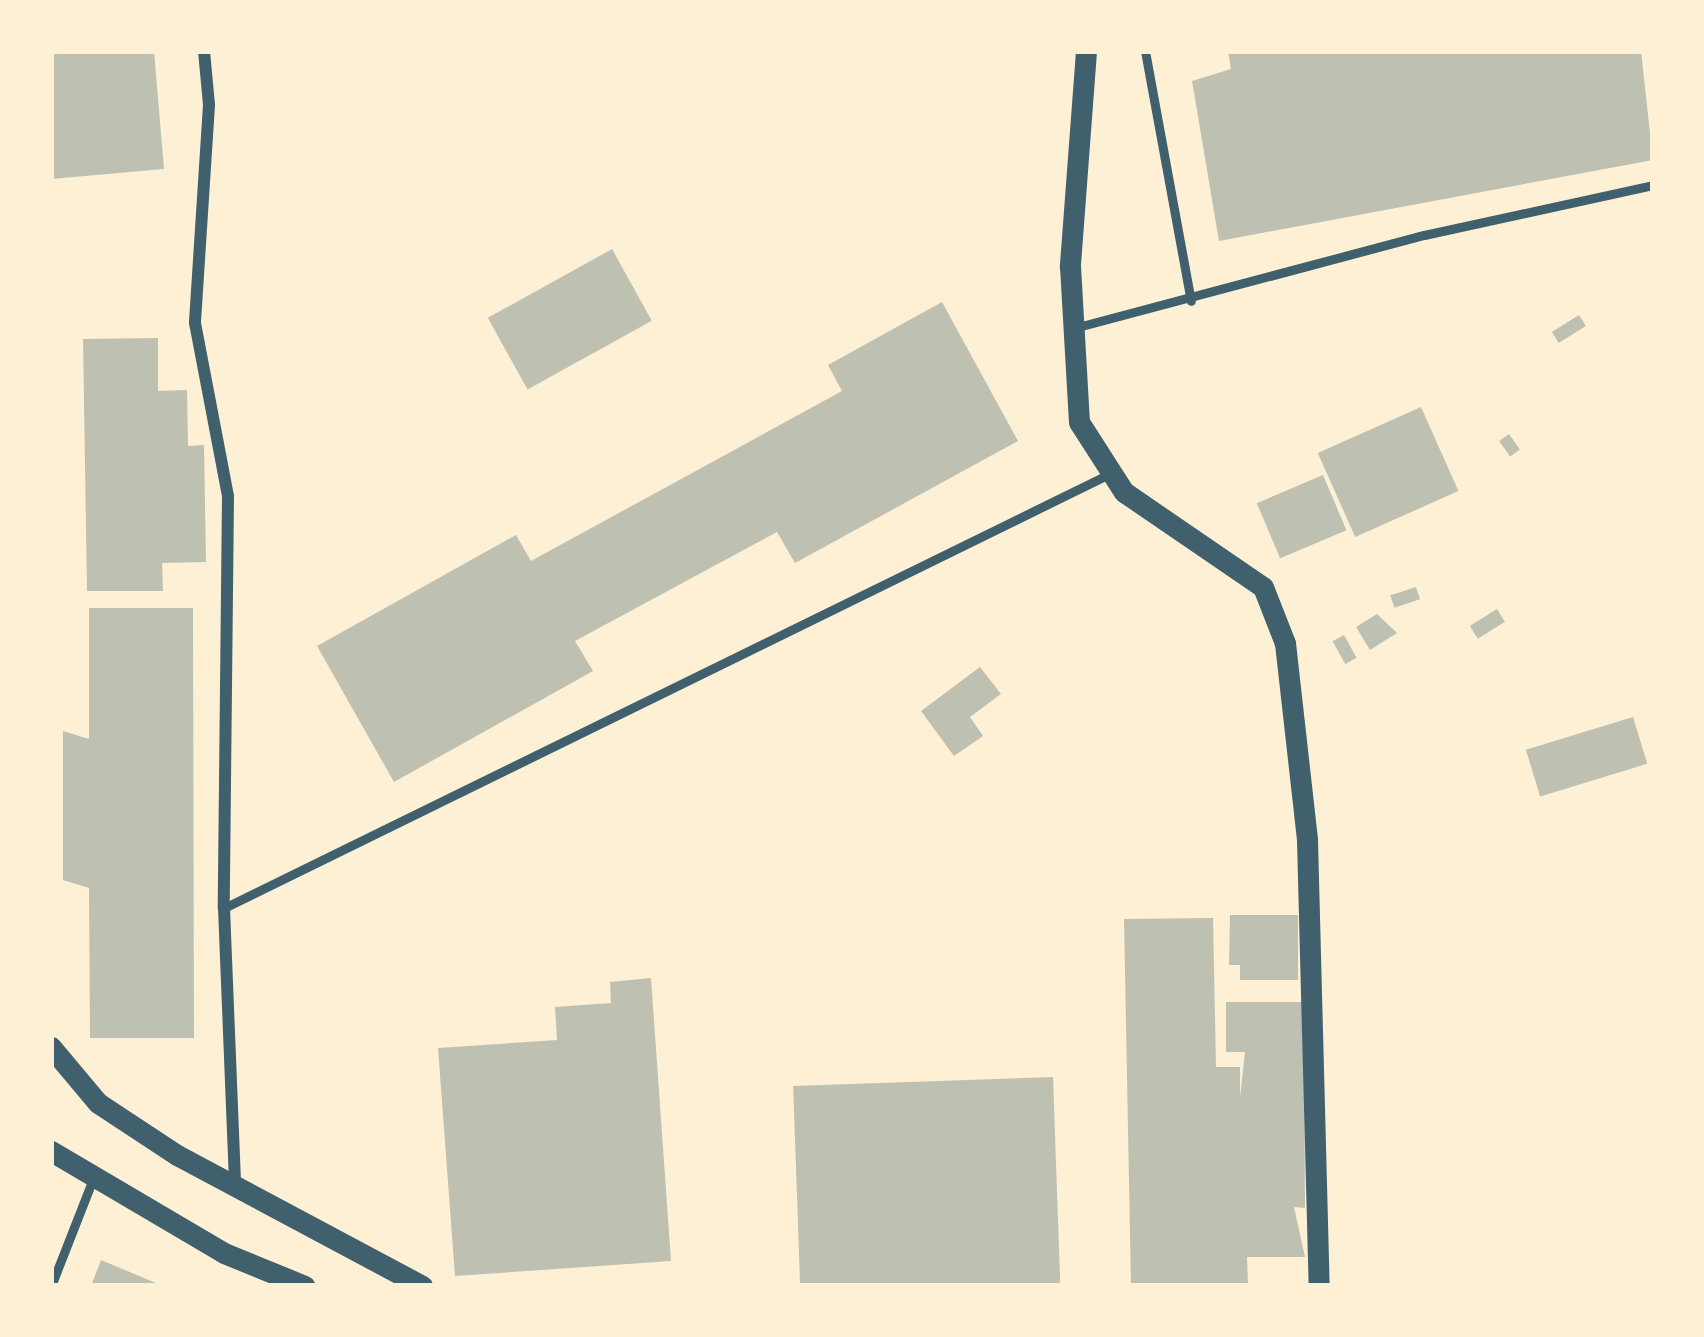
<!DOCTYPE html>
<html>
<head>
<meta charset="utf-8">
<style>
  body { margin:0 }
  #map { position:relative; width:1704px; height:1337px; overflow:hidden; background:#fdf0d5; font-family:"Sofia Sans Condensed",sans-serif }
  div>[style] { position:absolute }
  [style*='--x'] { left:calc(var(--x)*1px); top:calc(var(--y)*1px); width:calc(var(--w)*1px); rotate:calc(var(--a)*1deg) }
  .building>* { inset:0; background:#bec0b2; transform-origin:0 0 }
  .service>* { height:9px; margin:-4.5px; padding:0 4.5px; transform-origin:4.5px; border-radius:4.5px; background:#3f606c }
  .minor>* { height:12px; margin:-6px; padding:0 6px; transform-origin:6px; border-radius:6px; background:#3f606c }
  .tertiary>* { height:21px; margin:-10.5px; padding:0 10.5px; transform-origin:10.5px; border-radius:10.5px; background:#3f606c }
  span { translate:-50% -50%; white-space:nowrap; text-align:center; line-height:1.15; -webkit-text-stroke:12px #fdf0d5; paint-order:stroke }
  .frame { position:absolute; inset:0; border:54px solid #fdf0d5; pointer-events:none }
</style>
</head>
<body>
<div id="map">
  <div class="building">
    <div style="clip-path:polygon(51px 51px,154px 51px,164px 169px,51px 179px)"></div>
    <div style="clip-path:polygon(1228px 51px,1641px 51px,1653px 160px,1219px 241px,1192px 81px,1231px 69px)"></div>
    <div style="left:612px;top:249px;width:82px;height:142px;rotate:61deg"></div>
    <div style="clip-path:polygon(942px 302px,1018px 441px,795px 563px,777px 532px,575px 641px,593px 671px,394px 782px,317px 646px,516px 535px,531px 561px,842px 391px,828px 365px)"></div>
    <div style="left:1579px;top:315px;width:13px;height:32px;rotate:58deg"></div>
    <div style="clip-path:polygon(158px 338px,158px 391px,187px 390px,188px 446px,204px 445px,206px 562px,162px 563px,163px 591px,87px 591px,83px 339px)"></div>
    <div style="left:1421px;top:407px;width:92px;height:113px;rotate:66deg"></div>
    <div style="left:1509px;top:434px;width:19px;height:12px;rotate:55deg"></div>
    <div style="left:1323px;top:475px;width:60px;height:72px;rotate:67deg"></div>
    <div style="left:1416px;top:587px;width:13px;height:27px;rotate:72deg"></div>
    <div style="clip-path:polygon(89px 608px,193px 608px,194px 1038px,90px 1038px,89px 888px,63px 880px,63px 731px,89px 739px)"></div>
    <div style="left:1497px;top:609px;width:15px;height:32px;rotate:58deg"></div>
    <div style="clip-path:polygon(1377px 614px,1397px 633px,1370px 650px,1356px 627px)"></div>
    <div style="left:1344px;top:635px;width:26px;height:13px;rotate:61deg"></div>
    <div style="clip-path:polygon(980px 667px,1001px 694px,970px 717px,983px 736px,954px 756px,921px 711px)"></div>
    <div style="left:1633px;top:717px;width:49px;height:112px;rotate:73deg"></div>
    <div style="clip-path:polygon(1230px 915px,1298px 915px,1298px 980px,1240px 980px,1240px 965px,1229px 965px)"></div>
    <div style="clip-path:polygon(1213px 918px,1216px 1067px,1240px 1067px,1240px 1097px,1245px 1052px,1226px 1052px,1226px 1002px,1304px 1002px,1305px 1208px,1294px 1207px,1305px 1257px,1247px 1257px,1248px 1286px,1131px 1286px,1124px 919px)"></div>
    <div style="clip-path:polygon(651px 978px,671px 1261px,455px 1276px,438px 1048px,557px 1040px,555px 1007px,611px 1003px,610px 982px)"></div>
    <div style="left:1053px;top:1077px;width:209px;height:260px;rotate:88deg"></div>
    <div style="clip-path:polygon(101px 1260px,163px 1286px,91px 1286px)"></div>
  </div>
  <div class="service">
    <div style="--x:1145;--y:51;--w:254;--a:79.6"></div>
    <div style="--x:1074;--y:328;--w:362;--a:-14.9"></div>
    <div style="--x:1424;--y:235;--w:234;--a:-12.3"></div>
    <div style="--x:224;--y:908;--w:983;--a:-26.12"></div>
    <div style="--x:51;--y:1286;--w:115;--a:-68.6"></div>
  </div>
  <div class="minor">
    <div style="--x:204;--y:51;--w:54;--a:84.7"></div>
    <div style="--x:209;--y:105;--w:218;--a:93.7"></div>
    <div style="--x:195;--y:323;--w:176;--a:79.2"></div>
    <div style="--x:228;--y:496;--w:412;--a:90.6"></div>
    <div style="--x:224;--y:908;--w:277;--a:87.7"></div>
  </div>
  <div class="tertiary">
    <div style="--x:1086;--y:51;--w:216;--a:94.3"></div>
    <div style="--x:1070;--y:266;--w:156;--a:86.7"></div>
    <div style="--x:1079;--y:422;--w:83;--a:57.3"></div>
    <div style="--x:1124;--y:492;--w:168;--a:34.4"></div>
    <div style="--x:1263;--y:587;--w:60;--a:68.6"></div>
    <div style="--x:1285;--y:643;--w:198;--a:83.6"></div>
    <div style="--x:1307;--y:840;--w:446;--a:88.5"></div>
    <div style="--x:51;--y:1047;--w:73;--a:50"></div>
    <div style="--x:98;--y:1103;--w:95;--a:33.4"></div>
    <div style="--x:177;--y:1155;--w:278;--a:28.1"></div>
    <div style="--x:51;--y:1151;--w:201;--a:30.5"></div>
    <div style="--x:224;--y:1253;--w:87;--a:22.2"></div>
  </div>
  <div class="frame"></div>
</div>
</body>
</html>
